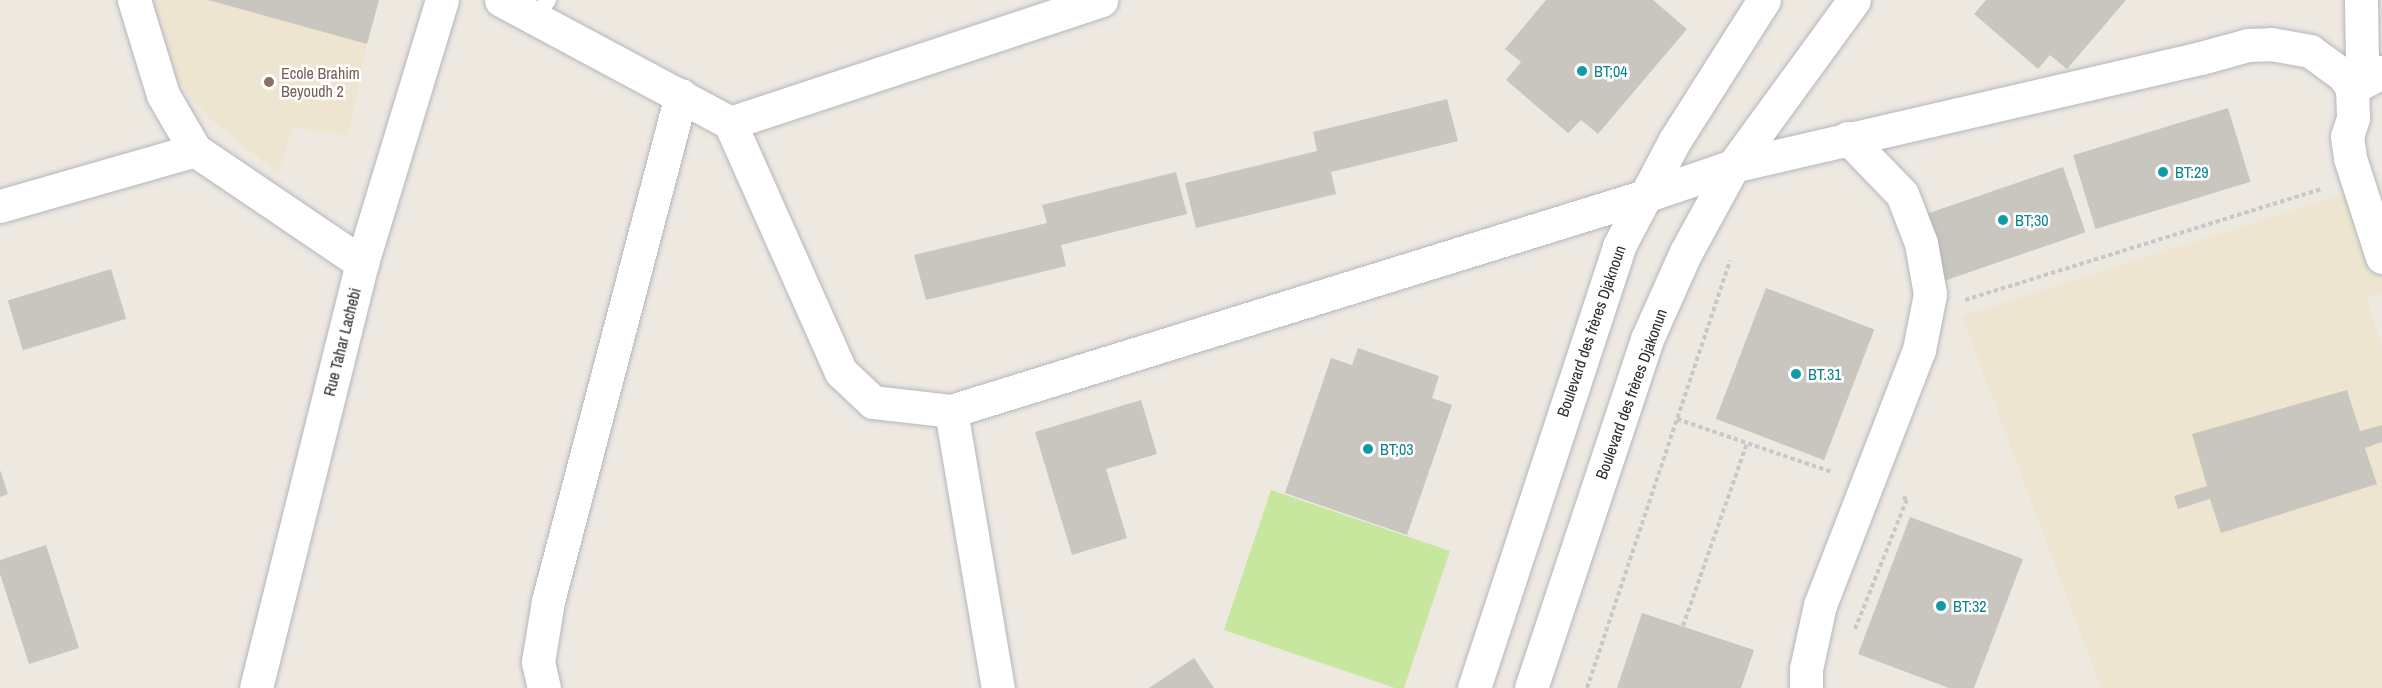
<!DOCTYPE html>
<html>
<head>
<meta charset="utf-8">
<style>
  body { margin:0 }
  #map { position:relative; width:2382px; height:688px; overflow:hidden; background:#ede8e0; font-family:"Archivo Narrow",sans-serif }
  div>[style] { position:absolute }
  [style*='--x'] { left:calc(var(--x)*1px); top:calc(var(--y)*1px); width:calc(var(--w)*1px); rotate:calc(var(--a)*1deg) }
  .education>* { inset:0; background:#eee5d1 }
  .pitch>* { inset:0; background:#c6e79d }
  .building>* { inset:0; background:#c9c6bf; transform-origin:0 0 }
  .path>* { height:4px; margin-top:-2px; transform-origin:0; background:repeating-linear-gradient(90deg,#c8c8c8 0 4.5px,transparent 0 7.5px) }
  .roads { filter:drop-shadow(0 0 2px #b4b6bf) drop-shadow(0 0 2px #b4b6bf) }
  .service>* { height:16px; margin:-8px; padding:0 8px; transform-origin:8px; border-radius:8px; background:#fff }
  .minor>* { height:33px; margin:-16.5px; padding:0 16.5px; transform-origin:16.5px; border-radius:16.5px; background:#fff }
  .tertiary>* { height:33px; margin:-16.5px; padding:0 16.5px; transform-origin:16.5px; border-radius:16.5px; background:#fff }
  .dots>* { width:16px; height:16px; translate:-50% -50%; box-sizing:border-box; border:3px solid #fff; border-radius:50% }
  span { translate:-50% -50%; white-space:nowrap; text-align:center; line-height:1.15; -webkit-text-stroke:5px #fff; paint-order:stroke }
  .culture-label { font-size:16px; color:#0d838f }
  .left { translate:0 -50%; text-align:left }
  .education-label { font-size:16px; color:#785e54 }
  .street-label { font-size:16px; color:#2d2d2d }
</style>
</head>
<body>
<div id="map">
  <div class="education">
    <div style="clip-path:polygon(148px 0,379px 0,367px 44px,348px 136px,293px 127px,278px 173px,215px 123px,186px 93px,170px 70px)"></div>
    <div style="clip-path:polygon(2351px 192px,2382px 280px,2382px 293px,2367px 299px,2382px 347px,2382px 688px,2101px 688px,1962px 316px)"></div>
  </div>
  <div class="pitch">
    <div style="clip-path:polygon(1271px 490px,1450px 551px,1404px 688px,1395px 688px,1224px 630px)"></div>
  </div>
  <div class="building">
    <div style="clip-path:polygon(208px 0,379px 0,367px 44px)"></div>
    <div style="clip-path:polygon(1546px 0,1653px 0,1687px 29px,1598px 134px,1581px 120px,1568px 133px,1506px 80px,1521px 62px,1505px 49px)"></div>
    <div style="clip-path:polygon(1986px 0,2126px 0,2067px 69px,2050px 55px,2038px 69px,1974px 14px)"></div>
    <div style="clip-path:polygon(1447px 99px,1458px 141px,1331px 172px,1336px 194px,1196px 228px,1185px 183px,1317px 151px,1313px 132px)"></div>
    <div style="left:2228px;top:108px;width:77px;height:162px;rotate:73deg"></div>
    <div style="left:2063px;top:167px;width:69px;height:150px;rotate:71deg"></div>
    <div style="clip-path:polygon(1176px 172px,1187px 214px,1061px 245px,1066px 266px,926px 300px,914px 255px,1047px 223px,1042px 205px)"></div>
    <div style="left:111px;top:269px;width:52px;height:108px;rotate:73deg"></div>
    <div style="left:1766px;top:288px;width:116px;height:140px;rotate:21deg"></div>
    <div style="clip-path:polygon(1358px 348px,1439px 376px,1432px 398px,1452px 405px,1407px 535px,1285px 493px,1331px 358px,1352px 365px)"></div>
    <div style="clip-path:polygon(2347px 390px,2360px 431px,2382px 425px,2382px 442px,2365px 448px,2377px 484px,2221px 533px,2210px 499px,2178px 509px,2174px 496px,2207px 486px,2192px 434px)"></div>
    <div style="clip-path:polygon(1141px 400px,1157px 454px,1106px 469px,1127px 538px,1072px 555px,1035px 432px)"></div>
    <div style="clip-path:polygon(0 470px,8px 494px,0 497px)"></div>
    <div style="clip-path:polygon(1910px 517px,2023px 559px,1974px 688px,1949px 688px,1858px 654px)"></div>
    <div style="clip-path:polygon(46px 545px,79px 648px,29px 664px,0 574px,0 560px)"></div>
    <div style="clip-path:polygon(1642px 613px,1754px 650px,1741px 688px,1617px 688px)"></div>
    <div style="clip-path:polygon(1194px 658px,1214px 688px,1149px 688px)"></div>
  </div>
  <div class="path">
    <div style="--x:1965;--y:300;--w:373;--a:-17.3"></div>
    <div style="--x:1677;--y:419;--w:164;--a:18.9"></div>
    <div style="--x:1683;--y:626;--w:194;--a:-70.7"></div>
    <div style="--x:1855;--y:629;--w:140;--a:-68.2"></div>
    <div style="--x:1907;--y:499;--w:5;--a:-158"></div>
    <div style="--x:1587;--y:688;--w:451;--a:-71.5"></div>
  </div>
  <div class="roads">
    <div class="service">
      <div style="--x:535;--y:18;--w:22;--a:-54"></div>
    </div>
    <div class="minor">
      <div style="--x:134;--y:0;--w:99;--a:73"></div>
      <div style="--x:163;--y:95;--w:64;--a:59.8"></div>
      <div style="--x:195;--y:150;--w:202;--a:34.1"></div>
      <div style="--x:501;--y:0;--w:260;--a:28.2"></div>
      <div style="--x:730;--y:123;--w:273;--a:66"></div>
      <div style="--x:841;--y:372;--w:44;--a:43.2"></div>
      <div style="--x:873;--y:402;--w:79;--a:6.6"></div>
      <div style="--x:951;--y:411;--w:727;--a:-17.21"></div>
      <div style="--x:1645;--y:196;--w:93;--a:-18.8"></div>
      <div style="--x:1733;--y:166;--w:480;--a:-13"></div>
      <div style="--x:2201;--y:58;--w:49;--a:-15.5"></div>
      <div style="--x:2248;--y:45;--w:23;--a:-2"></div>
      <div style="--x:2271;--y:44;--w:40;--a:10"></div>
      <div style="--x:2310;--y:51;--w:41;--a:36"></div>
      <div style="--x:2343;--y:75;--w:16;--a:55"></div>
      <div style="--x:2382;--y:72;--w:34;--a:152"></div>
      <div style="--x:2352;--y:88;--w:30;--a:88"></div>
      <div style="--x:2353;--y:118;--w:19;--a:108"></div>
      <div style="--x:2347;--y:136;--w:22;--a:82"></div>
      <div style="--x:2350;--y:158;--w:104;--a:72.1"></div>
      <div style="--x:2352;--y:88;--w:31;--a:-71"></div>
      <div style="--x:2362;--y:59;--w:59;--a:-91"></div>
      <div style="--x:730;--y:123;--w:391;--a:-18.3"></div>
      <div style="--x:0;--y:206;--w:203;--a:-16"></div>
      <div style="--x:951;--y:411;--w:281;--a:80.4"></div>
      <div style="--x:544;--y:688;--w:27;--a:-103"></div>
      <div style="--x:538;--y:662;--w:62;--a:-80.7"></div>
      <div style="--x:548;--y:601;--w:523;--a:-75.27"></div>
      <div style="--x:1806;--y:688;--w:19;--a:-90"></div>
      <div style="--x:1806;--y:669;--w:66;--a:-77.7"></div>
      <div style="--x:1820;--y:605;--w:274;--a:-68.8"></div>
      <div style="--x:1919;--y:350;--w:57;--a:-78.9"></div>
      <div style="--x:1930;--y:294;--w:52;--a:-100"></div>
      <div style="--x:1921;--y:243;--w:53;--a:-111.2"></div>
      <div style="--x:1902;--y:194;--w:78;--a:-134"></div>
    </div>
    <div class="tertiary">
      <div style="--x:256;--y:688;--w:438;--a:-76"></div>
      <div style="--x:362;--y:263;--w:275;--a:-73.1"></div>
      <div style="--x:1474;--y:688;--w:465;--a:-71.8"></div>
      <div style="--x:1619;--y:246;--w:120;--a:-62.2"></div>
      <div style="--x:1675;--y:140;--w:166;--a:-57.6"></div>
      <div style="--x:1531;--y:688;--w:368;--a:-71.6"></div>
      <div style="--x:1647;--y:339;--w:95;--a:-65.9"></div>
      <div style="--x:1686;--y:252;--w:98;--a:-61.3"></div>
      <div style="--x:1733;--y:166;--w:205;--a:-53.9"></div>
    </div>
  </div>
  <div class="dots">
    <div style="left:1582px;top:71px;background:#0f9aa8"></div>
    <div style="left:269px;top:82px;background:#8d6e63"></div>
    <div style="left:2163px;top:172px;background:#0f9aa8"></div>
    <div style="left:2003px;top:220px;background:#0f9aa8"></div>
    <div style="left:1796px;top:374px;background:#0f9aa8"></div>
    <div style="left:1368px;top:449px;background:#0f9aa8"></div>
    <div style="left:1941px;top:606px;background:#0f9aa8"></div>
  </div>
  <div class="culture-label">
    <span class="left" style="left:1594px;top:71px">BT;04</span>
    <span class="left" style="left:2175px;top:172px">BT:29</span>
    <span class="left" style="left:2015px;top:220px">BT;30</span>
    <span class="left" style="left:1808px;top:374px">BT.31</span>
    <span class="left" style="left:1380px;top:449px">BT;03</span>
    <span class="left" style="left:1953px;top:606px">BT:32</span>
  </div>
  <div class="education-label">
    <span class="left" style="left:281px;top:82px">Ecole Brahim<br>Beyoudh 2</span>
  </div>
  <div class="street-label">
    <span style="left:1591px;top:331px;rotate:-71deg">Boulevard des frères Djaknoun</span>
    <span style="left:342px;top:342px;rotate:-76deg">Rue Tahar Lachebi</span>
    <span style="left:1631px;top:394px;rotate:-70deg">Boulevard des frères Djakonun</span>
  </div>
</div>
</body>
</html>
